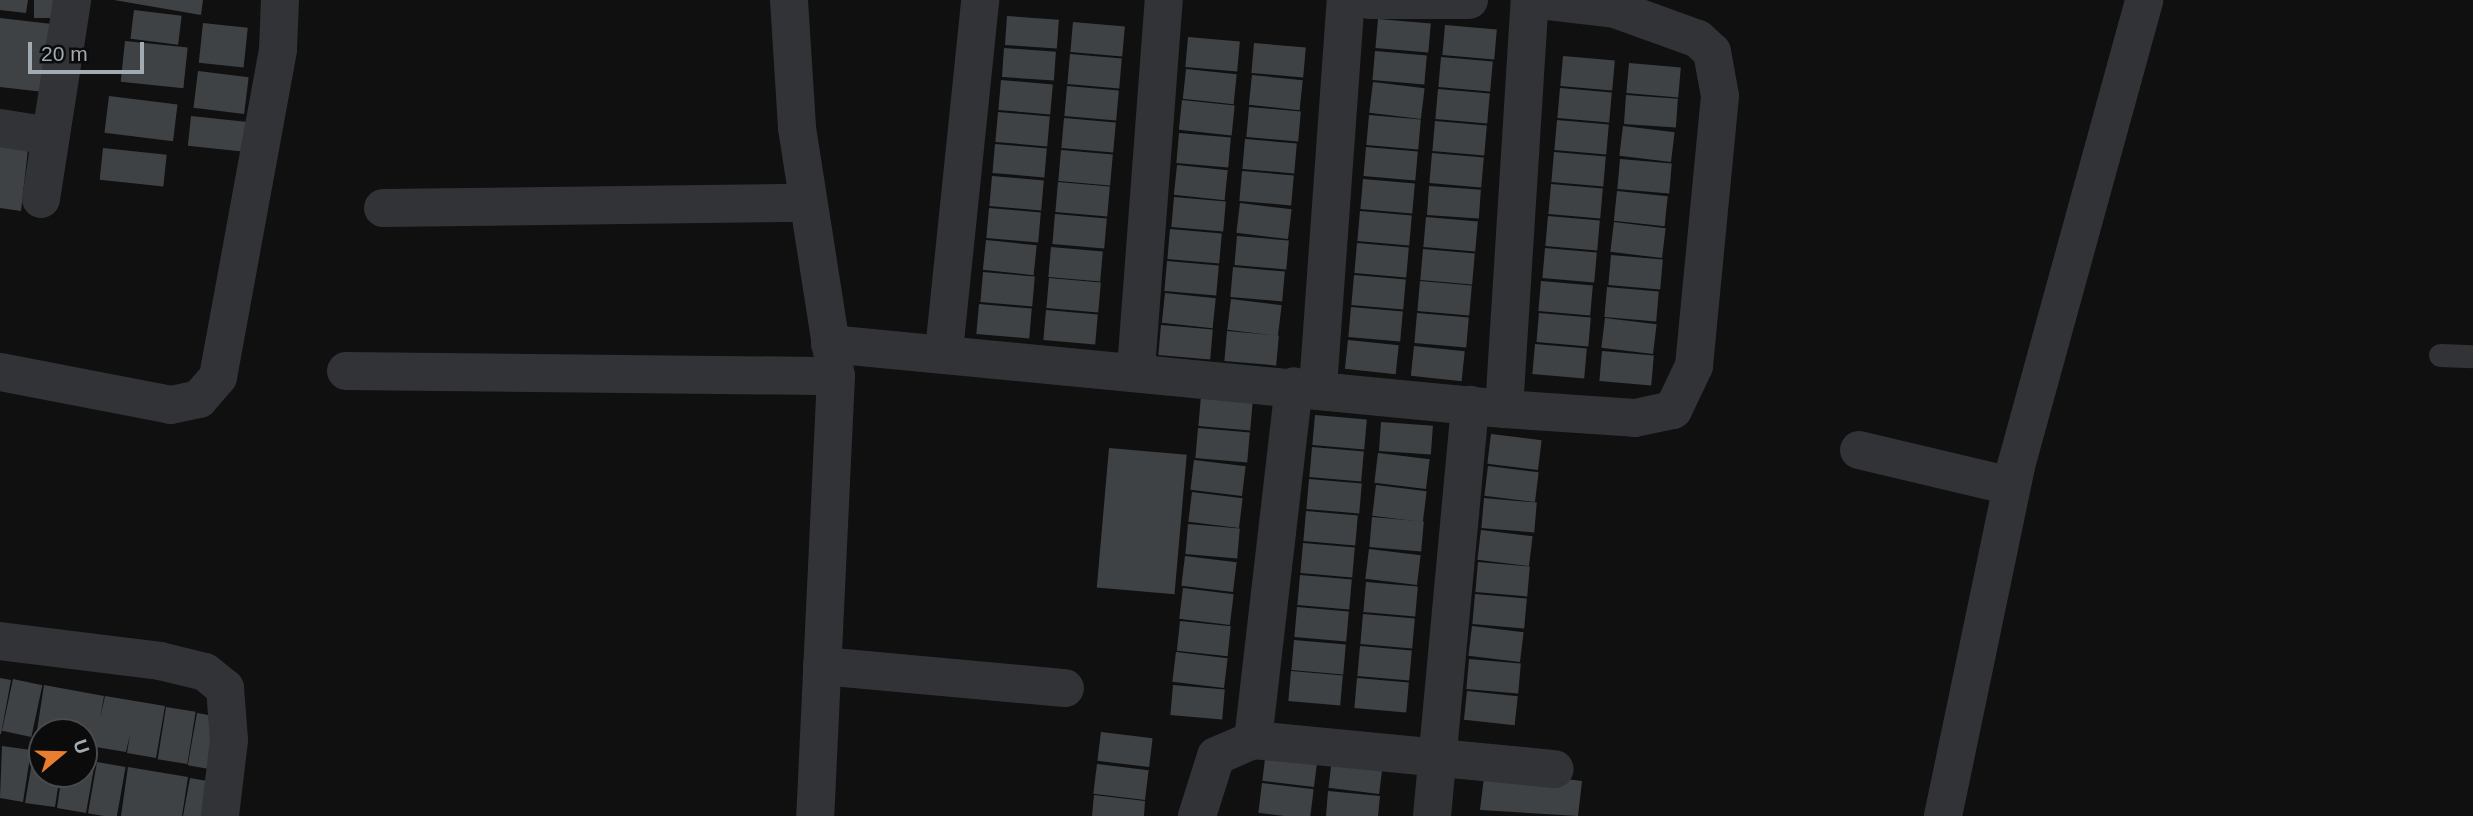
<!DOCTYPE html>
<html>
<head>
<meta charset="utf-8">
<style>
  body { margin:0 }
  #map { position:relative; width:2473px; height:816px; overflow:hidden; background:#101011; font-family:Arial,sans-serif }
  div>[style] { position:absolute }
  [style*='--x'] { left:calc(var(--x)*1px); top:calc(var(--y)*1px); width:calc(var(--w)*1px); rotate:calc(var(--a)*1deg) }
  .building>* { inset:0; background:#3f4244; transform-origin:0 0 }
  .service>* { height:23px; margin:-11.5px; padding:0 11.5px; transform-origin:11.5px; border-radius:11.5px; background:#313336 }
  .minor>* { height:38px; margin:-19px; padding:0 19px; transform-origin:19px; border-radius:19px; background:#313336 }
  span { translate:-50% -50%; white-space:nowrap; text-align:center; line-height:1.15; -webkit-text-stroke:7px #0b0b0c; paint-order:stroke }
  .north { position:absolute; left:28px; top:718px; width:70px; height:70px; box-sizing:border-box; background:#0b0b0c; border:2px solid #474b4e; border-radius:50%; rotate:71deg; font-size:19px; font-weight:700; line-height:28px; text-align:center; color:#a2abb2 }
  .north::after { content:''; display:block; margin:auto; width:24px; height:32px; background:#e97e30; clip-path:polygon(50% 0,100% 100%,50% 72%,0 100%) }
  .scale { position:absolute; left:28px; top:42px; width:116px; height:32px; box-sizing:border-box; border:4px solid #a2abb2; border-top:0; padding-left:9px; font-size:21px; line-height:24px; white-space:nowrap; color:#a2abb2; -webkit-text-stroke:5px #0b0b0c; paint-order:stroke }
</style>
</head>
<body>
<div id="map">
  <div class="building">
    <div style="clip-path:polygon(0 0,28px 0,26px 13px,0 10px)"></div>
    <div style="left:34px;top:0;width:24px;height:18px"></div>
    <div style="clip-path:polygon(114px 0,203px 0,201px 15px)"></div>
    <div style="left:134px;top:10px;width:48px;height:29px;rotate:7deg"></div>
    <div style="left:1007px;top:16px;width:52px;height:29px;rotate:4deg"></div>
    <div style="clip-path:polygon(0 18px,52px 24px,44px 92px,0 87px)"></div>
    <div style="left:1378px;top:19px;width:53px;height:29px;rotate:5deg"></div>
    <div style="left:1073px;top:22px;width:52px;height:30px;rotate:5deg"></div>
    <div style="left:203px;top:23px;width:45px;height:40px;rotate:6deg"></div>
    <div style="left:1445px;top:25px;width:52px;height:30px;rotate:5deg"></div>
    <div style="left:1188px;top:37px;width:52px;height:30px;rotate:5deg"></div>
    <div style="left:125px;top:41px;width:63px;height:41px;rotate:6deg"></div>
    <div style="left:1254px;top:43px;width:52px;height:30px;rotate:5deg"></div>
    <div style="left:1004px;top:48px;width:52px;height:29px;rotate:4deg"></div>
    <div style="left:1375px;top:51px;width:52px;height:29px;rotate:5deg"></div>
    <div style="left:1070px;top:54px;width:52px;height:30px;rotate:5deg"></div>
    <div style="left:1563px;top:56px;width:52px;height:30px;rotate:5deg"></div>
    <div style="left:1441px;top:57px;width:52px;height:30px;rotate:5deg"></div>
    <div style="left:1629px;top:63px;width:52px;height:30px;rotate:5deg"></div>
    <div style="left:1186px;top:69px;width:51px;height:30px;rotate:6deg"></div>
    <div style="left:198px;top:71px;width:51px;height:37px;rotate:7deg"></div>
    <div style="left:1252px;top:75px;width:51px;height:30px;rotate:6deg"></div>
    <div style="left:1001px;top:80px;width:52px;height:30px;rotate:5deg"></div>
    <div style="left:1373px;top:82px;width:52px;height:31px;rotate:7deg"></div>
    <div style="left:1067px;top:86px;width:52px;height:30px;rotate:5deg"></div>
    <div style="left:1560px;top:88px;width:52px;height:30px;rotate:5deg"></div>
    <div style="left:1438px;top:89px;width:52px;height:30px;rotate:5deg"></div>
    <div style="left:1626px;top:95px;width:52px;height:29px;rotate:4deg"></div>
    <div style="left:109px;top:96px;width:69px;height:37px;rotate:7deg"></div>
    <div style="left:1182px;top:100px;width:53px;height:30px;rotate:6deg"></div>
    <div style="left:1249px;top:107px;width:52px;height:30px;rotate:5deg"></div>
    <div style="left:998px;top:112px;width:52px;height:30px;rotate:5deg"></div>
    <div style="left:1369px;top:115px;width:52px;height:30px;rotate:5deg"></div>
    <div style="left:191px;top:116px;width:57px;height:30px;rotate:6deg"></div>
    <div style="left:1064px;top:118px;width:52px;height:30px;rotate:5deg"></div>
    <div style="left:1557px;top:120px;width:52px;height:30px;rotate:5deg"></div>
    <div style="left:1435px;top:121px;width:52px;height:30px;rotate:5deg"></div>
    <div style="left:1623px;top:126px;width:52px;height:30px;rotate:7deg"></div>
    <div style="left:1179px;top:133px;width:52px;height:30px;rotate:5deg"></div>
    <div style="left:1245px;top:139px;width:52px;height:30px;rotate:5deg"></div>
    <div style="left:995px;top:144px;width:52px;height:29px;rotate:5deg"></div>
    <div style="clip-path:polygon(0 145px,28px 149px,21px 211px,0 208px)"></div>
    <div style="left:1366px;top:147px;width:52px;height:29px;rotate:5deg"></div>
    <div style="left:103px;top:148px;width:64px;height:32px;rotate:6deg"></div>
    <div style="left:1061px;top:150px;width:52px;height:31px;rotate:5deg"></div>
    <div style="left:1554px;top:152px;width:52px;height:30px;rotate:5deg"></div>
    <div style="left:1432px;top:153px;width:52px;height:30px;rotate:5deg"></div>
    <div style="left:1620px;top:159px;width:52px;height:30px;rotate:5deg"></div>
    <div style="left:1177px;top:165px;width:51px;height:30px;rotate:6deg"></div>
    <div style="left:1242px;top:171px;width:52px;height:30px;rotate:5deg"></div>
    <div style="left:992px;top:176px;width:52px;height:30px;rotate:5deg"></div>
    <div style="left:1363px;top:179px;width:52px;height:30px;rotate:5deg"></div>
    <div style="left:1058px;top:182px;width:52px;height:30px;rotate:5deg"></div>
    <div style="left:1551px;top:184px;width:52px;height:30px;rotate:5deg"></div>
    <div style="left:1429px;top:186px;width:52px;height:29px;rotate:4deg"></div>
    <div style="left:1617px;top:191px;width:51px;height:30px;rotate:6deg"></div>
    <div style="left:1174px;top:197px;width:52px;height:30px;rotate:5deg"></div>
    <div style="left:1240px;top:203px;width:52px;height:30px;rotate:7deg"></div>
    <div style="left:989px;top:208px;width:52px;height:30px;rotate:5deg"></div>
    <div style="left:1360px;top:211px;width:52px;height:30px;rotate:5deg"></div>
    <div style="left:1055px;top:214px;width:52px;height:30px;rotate:5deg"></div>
    <div style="left:1548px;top:216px;width:52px;height:30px;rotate:5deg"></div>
    <div style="left:1426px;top:217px;width:52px;height:30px;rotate:5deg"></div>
    <div style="left:1614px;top:222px;width:52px;height:30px;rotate:7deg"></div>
    <div style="left:1170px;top:229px;width:52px;height:30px;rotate:5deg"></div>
    <div style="left:1237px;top:236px;width:52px;height:29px;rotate:5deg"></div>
    <div style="left:986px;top:240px;width:51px;height:30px;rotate:6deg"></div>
    <div style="left:1357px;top:243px;width:52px;height:30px;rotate:5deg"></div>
    <div style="left:1051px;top:247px;width:52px;height:30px;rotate:5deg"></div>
    <div style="left:1545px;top:248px;width:52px;height:30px;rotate:5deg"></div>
    <div style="left:1423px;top:249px;width:52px;height:31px;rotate:5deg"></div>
    <div style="left:1611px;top:255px;width:52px;height:30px;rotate:5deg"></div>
    <div style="left:1167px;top:261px;width:52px;height:30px;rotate:5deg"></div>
    <div style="left:1233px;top:267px;width:52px;height:30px;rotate:5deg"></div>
    <div style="left:983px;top:272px;width:52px;height:30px;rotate:5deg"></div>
    <div style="left:1354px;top:275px;width:52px;height:30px;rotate:5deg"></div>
    <div style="left:1049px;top:278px;width:52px;height:30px;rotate:5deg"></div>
    <div style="left:1420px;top:281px;width:52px;height:30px;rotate:5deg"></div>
    <div style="left:1541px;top:281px;width:52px;height:30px;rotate:5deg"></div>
    <div style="left:1607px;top:287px;width:52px;height:30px;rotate:5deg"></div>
    <div style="left:1165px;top:293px;width:51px;height:30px;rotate:6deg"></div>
    <div style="left:1231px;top:299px;width:51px;height:31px;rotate:7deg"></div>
    <div style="left:979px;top:304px;width:53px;height:30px;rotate:5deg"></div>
    <div style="left:1351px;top:307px;width:52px;height:30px;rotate:5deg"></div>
    <div style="left:1046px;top:310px;width:52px;height:30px;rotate:5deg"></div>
    <div style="left:1417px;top:313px;width:52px;height:30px;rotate:5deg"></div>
    <div style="left:1539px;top:313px;width:52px;height:29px;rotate:5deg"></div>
    <div style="left:1605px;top:318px;width:52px;height:30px;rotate:7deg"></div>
    <div style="left:1161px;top:325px;width:52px;height:30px;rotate:5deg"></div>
    <div style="left:1227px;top:331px;width:52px;height:30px;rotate:5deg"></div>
    <div style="left:1348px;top:340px;width:51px;height:29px;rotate:6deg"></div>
    <div style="left:1535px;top:344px;width:52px;height:30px;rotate:5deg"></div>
    <div style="left:1414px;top:346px;width:51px;height:30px;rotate:6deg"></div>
    <div style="left:1602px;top:351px;width:52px;height:30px;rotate:5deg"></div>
    <div style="left:1201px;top:396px;width:52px;height:30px;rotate:5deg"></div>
    <div style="left:1315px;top:415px;width:52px;height:30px;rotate:5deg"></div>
    <div style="left:1381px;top:422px;width:52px;height:29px;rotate:4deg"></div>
    <div style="left:1198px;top:428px;width:52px;height:30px;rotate:5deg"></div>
    <div style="left:1491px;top:434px;width:51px;height:30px;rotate:7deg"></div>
    <div style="left:1312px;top:447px;width:52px;height:30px;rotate:5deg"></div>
    <div style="left:1109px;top:448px;width:78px;height:140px;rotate:5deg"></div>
    <div style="left:1378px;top:453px;width:52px;height:30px;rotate:7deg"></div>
    <div style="left:1194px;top:460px;width:52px;height:30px;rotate:7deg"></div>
    <div style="left:1488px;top:466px;width:51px;height:30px;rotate:7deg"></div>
    <div style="left:1309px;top:479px;width:53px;height:30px;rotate:5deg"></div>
    <div style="left:1376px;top:485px;width:51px;height:31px;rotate:7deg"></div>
    <div style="left:1192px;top:492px;width:51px;height:30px;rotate:7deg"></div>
    <div style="left:1484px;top:498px;width:53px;height:30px;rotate:5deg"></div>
    <div style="left:1306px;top:511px;width:52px;height:30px;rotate:5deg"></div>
    <div style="left:1372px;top:517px;width:52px;height:30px;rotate:5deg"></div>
    <div style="left:1188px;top:524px;width:52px;height:30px;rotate:5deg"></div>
    <div style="left:1481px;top:530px;width:52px;height:30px;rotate:7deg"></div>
    <div style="left:1303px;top:543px;width:52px;height:30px;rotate:5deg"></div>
    <div style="left:1369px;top:549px;width:52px;height:30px;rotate:7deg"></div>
    <div style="left:1185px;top:556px;width:52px;height:30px;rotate:7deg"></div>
    <div style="left:1478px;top:562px;width:52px;height:30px;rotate:5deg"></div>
    <div style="left:1300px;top:575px;width:52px;height:30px;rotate:5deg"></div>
    <div style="left:1366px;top:582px;width:52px;height:30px;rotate:5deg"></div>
    <div style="left:1183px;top:588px;width:51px;height:31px;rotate:7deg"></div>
    <div style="left:1475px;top:594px;width:52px;height:30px;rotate:5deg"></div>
    <div style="left:1297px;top:607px;width:52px;height:30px;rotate:5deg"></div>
    <div style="left:1363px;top:614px;width:52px;height:30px;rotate:5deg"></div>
    <div style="left:1180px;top:621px;width:51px;height:30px;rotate:6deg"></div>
    <div style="left:1472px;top:626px;width:52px;height:30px;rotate:7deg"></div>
    <div style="left:1294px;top:640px;width:52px;height:30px;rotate:5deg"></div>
    <div style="left:1360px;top:646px;width:52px;height:30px;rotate:5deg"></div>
    <div style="left:1176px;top:652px;width:52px;height:30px;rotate:7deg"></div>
    <div style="left:1469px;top:659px;width:52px;height:30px;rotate:5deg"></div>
    <div style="left:1291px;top:671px;width:52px;height:30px;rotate:5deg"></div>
    <div style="clip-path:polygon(0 678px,11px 680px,1px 734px,0 734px)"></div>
    <div style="left:1357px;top:678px;width:52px;height:30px;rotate:5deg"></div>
    <div style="left:13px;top:679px;width:30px;height:53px;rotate:12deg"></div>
    <div style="clip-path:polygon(44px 685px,104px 696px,100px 719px,105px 696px,165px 706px,156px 758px,127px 753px,130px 734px,126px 752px,84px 745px,84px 732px,36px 737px)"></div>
    <div style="left:1173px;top:685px;width:52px;height:30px;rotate:5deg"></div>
    <div style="left:1467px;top:691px;width:51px;height:29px;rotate:6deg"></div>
    <div style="left:166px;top:707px;width:30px;height:53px;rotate:9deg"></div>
    <div style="left:197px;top:713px;width:29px;height:53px;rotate:10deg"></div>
    <div style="left:1101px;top:732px;width:52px;height:29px;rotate:7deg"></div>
    <div style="clip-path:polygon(2px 746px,31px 750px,23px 802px,0 798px)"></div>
    <div style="clip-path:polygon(34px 751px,42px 752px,42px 774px,60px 774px,55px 807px,25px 803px)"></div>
    <div style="left:1266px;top:751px;width:52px;height:30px;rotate:7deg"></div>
    <div style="left:1332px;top:759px;width:51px;height:29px;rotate:7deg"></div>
    <div style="clip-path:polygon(84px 760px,95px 762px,86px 813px,57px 808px,62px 774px,84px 774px)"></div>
    <div style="left:97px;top:762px;width:29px;height:52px;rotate:10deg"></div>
    <div style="left:1097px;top:764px;width:52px;height:30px;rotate:7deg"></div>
    <div style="clip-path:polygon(128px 767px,188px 777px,182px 816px,121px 816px)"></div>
    <div style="clip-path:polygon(1485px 769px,1582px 781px,1578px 816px,1480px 810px)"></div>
    <div style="clip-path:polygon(190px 778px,219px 783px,214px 816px,183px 816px)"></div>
    <div style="left:1262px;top:783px;width:52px;height:30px;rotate:7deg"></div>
    <div style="clip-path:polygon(1328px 791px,1380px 796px,1378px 816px,1326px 816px)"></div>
    <div style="clip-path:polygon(1094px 795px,1145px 801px,1144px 816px,1092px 816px)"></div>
  </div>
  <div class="service">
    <div style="--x:2440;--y:355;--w:33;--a:2"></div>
  </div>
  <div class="minor">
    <div style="--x:789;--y:0;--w:128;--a:86.4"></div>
    <div style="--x:797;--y:128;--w:251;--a:81.1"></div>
    <div style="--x:836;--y:376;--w:441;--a:92.7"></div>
    <div style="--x:1369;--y:0;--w:100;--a:0"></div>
    <div style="--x:0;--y:128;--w:51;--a:9.1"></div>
    <div style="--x:41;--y:199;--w:201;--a:-81.1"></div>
    <div style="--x:383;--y:208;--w:424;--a:-0.7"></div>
    <div style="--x:830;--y:344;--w:677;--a:5.51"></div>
    <div style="--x:1504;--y:409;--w:131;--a:3.9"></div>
    <div style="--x:1635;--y:418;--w:39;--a:-12"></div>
    <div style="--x:1673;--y:410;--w:49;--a:-64.5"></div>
    <div style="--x:1694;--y:366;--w:271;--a:-84.5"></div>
    <div style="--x:1720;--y:96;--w:45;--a:-100.3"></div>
    <div style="--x:1712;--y:52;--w:19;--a:-137"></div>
    <div style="--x:1698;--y:39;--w:88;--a:-160.1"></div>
    <div style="--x:1615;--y:9;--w:78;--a:-173.3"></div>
    <div style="--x:944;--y:351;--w:353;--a:-84.1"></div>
    <div style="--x:1136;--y:369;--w:370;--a:-85.7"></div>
    <div style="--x:346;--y:371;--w:490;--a:0.6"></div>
    <div style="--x:0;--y:372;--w:174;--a:10.9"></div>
    <div style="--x:171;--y:405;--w:29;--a:-12"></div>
    <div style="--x:199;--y:399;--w:29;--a:-49"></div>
    <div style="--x:218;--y:377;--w:333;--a:-79.6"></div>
    <div style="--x:278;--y:49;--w:49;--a:-87.7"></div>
    <div style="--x:1318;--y:387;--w:388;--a:-85.9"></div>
    <div style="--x:1504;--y:409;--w:410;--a:-86.4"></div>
    <div style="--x:1859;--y:450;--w:156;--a:13.3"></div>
    <div style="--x:0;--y:641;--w:161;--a:7.1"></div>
    <div style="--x:160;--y:661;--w:46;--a:13.7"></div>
    <div style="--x:205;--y:672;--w:26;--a:39"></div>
    <div style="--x:225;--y:688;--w:52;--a:85.6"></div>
    <div style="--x:229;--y:740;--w:77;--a:96.8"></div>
    <div style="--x:822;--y:666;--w:244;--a:5.2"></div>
    <div style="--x:1253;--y:740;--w:356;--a:-83.4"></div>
    <div style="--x:1197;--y:816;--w:63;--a:-72.4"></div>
    <div style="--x:1216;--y:756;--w:40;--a:-23.4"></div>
    <div style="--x:1253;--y:740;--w:303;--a:5.5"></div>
    <div style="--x:1432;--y:816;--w:413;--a:-84.7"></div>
    <div style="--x:1943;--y:816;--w:358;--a:-78.2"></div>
    <div style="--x:2016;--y:466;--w:483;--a:-74.6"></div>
  </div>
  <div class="north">U</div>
  <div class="scale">20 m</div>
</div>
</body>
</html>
